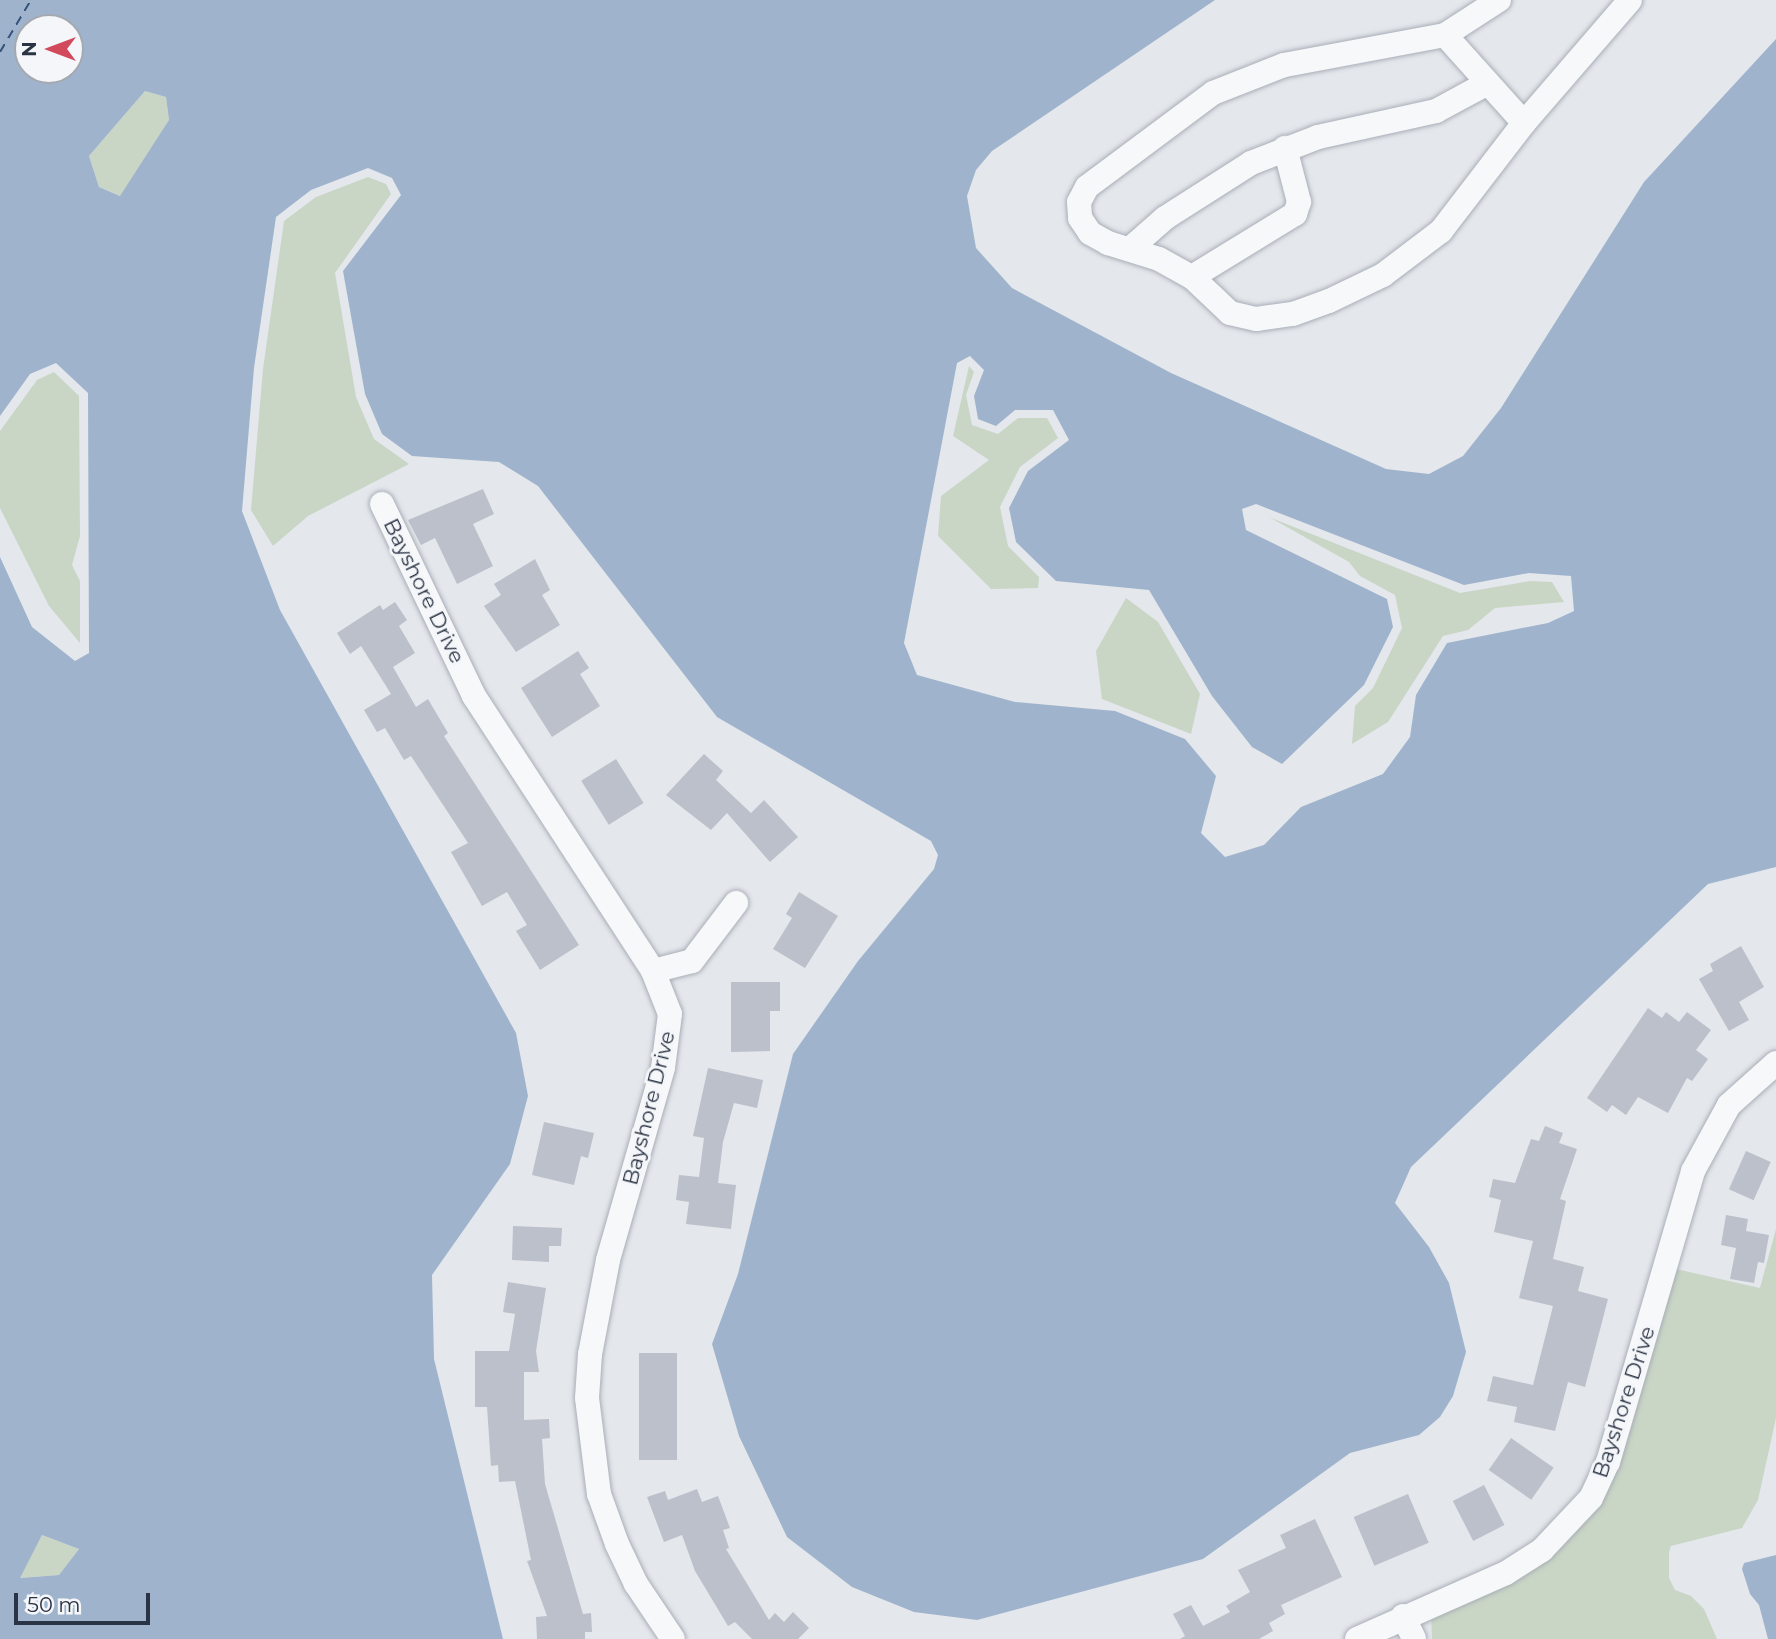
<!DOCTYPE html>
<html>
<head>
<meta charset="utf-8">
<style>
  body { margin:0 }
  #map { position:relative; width:1776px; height:1639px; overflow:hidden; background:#e4e7ec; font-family:Montserrat,sans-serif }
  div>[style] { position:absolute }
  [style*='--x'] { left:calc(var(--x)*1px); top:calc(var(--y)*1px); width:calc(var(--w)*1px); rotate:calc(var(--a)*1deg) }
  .green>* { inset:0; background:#c9d6c5 }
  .water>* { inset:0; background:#9fb4cc }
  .ferry>* { height:2px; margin-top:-1px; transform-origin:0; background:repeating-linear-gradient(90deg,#34527a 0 9px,transparent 0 16px) }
  .building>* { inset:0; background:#bbc0ca; transform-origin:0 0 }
  .roads { filter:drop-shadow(0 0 2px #a9aeb7) drop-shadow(0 0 2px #a9aeb7) }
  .minor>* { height:24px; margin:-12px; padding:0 12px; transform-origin:12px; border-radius:12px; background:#f7f8fa }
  span { translate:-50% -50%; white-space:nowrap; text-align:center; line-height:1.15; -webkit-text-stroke:6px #f4f6f9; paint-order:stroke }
  .street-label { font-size:21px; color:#2b3445 }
  .north { position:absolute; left:14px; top:14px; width:70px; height:70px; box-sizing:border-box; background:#f4f6f9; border:2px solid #a4a8b1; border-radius:50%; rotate:270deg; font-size:19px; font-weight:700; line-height:28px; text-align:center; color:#2b3445 }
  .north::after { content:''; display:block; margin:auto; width:24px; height:32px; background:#d1495b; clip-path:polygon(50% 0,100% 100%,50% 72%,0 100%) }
  .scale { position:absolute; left:14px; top:1593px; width:136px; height:32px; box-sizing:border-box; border:4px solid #2b3445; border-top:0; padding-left:9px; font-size:21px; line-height:24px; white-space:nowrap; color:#2b3445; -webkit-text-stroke:5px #f4f6f9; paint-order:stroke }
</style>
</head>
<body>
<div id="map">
  <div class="green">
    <div style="clip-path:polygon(145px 91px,166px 97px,169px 120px,123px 197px,99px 187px,89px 156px)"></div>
    <div style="clip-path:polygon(368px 177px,386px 184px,391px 194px,335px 273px,356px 397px,374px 439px,409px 464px,308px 516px,273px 546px,251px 510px,263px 369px,284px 221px,316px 197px)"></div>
    <div style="clip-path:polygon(969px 366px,974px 372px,966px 395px,972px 425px,998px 434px,1018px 418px,1047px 418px,1058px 438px,1020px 467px,1000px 507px,1008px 546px,1039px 577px,1038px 588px,991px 589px,938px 536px,941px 496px,989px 460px,953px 436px)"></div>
    <div style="clip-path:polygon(54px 372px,79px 396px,80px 536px,72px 565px,80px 581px,80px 643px,49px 606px,0 508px,0 431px,37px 380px)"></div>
    <div style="clip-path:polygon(1269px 517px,1460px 593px,1530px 581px,1552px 582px,1564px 602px,1495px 608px,1468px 630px,1443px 636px,1388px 722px,1352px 744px,1355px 706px,1373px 688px,1402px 628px,1395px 595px,1360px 576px,1349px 562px)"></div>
    <div style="clip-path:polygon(1126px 598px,1158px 622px,1200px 694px,1191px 734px,1102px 699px,1096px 651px)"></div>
    <div style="clip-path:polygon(1776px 1229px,1776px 1418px,1758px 1500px,1742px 1528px,1671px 1546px,1669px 1552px,1669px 1578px,1675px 1590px,1691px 1596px,1704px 1609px,1717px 1639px,1432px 1639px,1431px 1615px,1575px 1532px,1676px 1269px,1760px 1288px)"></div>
    <div style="clip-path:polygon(42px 1535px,79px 1549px,59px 1575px,19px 1578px)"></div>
  </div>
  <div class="water">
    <div style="clip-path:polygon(evenodd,0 0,1215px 0,992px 151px,976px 170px,967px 196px,976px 248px,1012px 288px,1171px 373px,1386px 469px,1429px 474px,1463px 456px,1501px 408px,1644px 182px,1776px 39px,1776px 867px,1708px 884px,1411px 1167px,1395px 1203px,1429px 1247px,1449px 1283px,1466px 1352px,1453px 1396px,1440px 1417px,1419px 1435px,1350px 1453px,1203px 1559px,977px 1620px,914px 1612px,852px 1587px,787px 1537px,739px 1436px,712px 1344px,738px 1274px,793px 1054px,858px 961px,934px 869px,938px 855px,931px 841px,717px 717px,538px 486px,499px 462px,412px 456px,382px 434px,365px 394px,343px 271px,401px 195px,392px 178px,368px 168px,311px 190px,276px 217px,254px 368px,242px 511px,280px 610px,516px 1033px,528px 1096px,510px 1164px,432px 1275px,434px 1359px,503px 1639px,0 1639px,0 557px,32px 627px,75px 661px,89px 653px,88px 393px,56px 363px,30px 374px,0 416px,0 0,70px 28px,70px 70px,28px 70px,28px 28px,70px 28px,0 0,145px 91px,166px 97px,169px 120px,120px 196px,99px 187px,89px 156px,145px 91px,0 0,970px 356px,984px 370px,974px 396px,978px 419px,996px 426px,1015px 410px,1053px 410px,1069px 440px,1028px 471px,1009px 508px,1016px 542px,1056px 581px,1149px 590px,1212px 696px,1252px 747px,1282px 764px,1364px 685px,1393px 627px,1387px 599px,1246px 530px,1242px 509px,1256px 504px,1464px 585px,1529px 573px,1571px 576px,1574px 611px,1548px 623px,1447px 643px,1416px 695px,1410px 737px,1383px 774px,1301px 807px,1264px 845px,1225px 857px,1201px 833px,1216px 776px,1185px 739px,1115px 711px,1015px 702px,917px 675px,904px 643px,957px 363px,970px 356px,0 0,42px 1535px,79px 1549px,59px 1575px,20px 1578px,42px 1535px)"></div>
    <div style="clip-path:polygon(1776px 1555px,1776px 1639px,1768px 1639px,1759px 1605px,1750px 1594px,1742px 1569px,1744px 1563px)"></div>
  </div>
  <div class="ferry">
    <div style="--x:0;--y:52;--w:61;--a:-59.2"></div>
  </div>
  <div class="building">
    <div style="clip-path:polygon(483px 489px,494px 514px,473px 524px,493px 566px,457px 584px,435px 538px,421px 545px,408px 520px)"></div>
    <div style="clip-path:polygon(535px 559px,550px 590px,542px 595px,560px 625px,516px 652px,484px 606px,501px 595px,494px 584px)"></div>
    <div style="clip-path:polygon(395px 602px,407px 620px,399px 626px,415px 653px,393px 667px,416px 707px,428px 699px,448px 733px,444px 736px,579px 945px,540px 970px,516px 931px,527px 925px,507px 892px,482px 906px,451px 852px,468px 843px,411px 756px,404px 760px,385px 728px,377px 732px,364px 710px,391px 694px,361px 646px,350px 654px,337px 633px,380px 605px,383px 610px)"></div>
    <div style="clip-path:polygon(578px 651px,589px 668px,580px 674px,600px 706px,552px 737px,521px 688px)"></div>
    <div style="clip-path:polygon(704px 754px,723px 771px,716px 780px,751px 813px,764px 800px,798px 837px,770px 862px,727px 813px,711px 830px,666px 795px)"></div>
    <div style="left:616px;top:759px;width:52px;height:41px;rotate:58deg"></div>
    <div style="clip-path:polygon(799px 892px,838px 916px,805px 968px,773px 949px,792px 918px,786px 914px)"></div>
    <div style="clip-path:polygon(1741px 946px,1764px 987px,1739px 1002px,1749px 1020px,1729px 1031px,1699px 979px,1713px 971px,1710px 964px)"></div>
    <div style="clip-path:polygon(731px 982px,780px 982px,780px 1011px,770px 1011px,770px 1051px,731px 1052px)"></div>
    <div style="clip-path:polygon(1648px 1008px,1662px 1018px,1666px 1012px,1679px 1022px,1687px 1012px,1711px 1030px,1696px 1050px,1708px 1059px,1692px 1081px,1687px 1078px,1668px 1113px,1638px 1097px,1626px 1115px,1612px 1105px,1607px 1112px,1587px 1098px)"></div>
    <div style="clip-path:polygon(708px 1068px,763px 1080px,757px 1108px,734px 1103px,723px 1142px,718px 1183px,736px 1185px,731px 1229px,686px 1224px,689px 1202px,676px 1200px,679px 1175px,699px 1177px,704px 1138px,693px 1136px)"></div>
    <div style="clip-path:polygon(544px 1122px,594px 1133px,588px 1158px,581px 1156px,574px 1185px,532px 1175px)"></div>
    <div style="clip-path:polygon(1545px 1126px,1563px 1133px,1559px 1143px,1577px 1149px,1560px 1199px,1566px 1201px,1553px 1259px,1584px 1267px,1578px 1291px,1608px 1299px,1585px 1387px,1568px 1382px,1555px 1431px,1514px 1422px,1517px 1407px,1487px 1401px,1493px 1376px,1533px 1385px,1553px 1306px,1519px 1298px,1533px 1241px,1494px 1232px,1501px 1200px,1489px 1197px,1493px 1179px,1515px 1183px,1531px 1139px,1539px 1141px)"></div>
    <div style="left:1746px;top:1151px;width:27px;height:42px;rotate:24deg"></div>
    <div style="clip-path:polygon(1726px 1215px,1748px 1219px,1746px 1231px,1769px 1235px,1764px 1263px,1758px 1262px,1754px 1283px,1730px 1279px,1736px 1248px,1721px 1245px)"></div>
    <div style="clip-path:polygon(513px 1226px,562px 1228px,561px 1246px,549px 1246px,549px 1262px,512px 1260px)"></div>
    <div style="clip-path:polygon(508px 1282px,546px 1288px,536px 1351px,539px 1372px,524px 1372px,524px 1420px,549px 1419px,550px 1438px,542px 1439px,545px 1484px,583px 1614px,591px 1613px,592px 1632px,585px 1632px,585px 1639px,537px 1639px,536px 1617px,547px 1616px,527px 1561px,531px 1560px,515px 1481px,499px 1482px,498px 1465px,491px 1466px,487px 1407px,475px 1407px,475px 1351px,509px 1351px,515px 1314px,503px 1312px)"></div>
    <div style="left:639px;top:1353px;width:38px;height:107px"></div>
    <div style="left:1511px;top:1438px;width:52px;height:39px;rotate:35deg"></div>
    <div style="left:1484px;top:1485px;width:45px;height:35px;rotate:63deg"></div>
    <div style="clip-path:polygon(697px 1489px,702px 1502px,718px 1496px,730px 1528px,723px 1530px,729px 1548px,726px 1549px,769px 1620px,775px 1613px,784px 1622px,793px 1612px,809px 1628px,798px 1639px,752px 1639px,735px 1622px,728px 1626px,695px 1571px,682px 1535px,664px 1542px,647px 1497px,665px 1491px,668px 1500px)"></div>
    <div style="left:1408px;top:1494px;width:53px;height:59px;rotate:67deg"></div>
    <div style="clip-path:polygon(1315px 1519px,1342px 1577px,1281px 1605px,1285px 1614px,1269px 1623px,1273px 1631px,1259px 1639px,1180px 1639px,1185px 1636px,1173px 1614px,1191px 1605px,1203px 1626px,1230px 1612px,1226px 1606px,1250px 1592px,1238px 1570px,1286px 1548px,1280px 1535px)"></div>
  </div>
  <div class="roads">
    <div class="minor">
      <div style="--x:1499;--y:0;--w:64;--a:147.1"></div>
      <div style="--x:1445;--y:35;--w:164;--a:169.4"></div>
      <div style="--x:1284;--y:65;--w:76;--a:158.5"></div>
      <div style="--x:1213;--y:93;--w:157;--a:143.3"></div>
      <div style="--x:1087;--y:187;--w:17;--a:118"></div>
      <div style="--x:1079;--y:202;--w:16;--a:86"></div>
      <div style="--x:1080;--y:218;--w:18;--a:56"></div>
      <div style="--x:1090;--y:233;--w:21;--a:29"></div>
      <div style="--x:1108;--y:243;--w:53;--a:17.4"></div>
      <div style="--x:1159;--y:259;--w:38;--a:29"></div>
      <div style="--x:1192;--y:277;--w:52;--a:43.5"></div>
      <div style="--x:1230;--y:313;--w:27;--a:13"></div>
      <div style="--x:1256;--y:319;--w:37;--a:-8"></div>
      <div style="--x:1293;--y:314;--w:38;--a:-20"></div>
      <div style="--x:1329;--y:301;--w:60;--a:-25.7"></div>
      <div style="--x:1383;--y:275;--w:73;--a:-37.2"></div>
      <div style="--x:1441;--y:231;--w:136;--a:-52.5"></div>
      <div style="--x:1524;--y:123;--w:162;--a:-49.2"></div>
      <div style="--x:1445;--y:35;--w:118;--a:48.1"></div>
      <div style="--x:1131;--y:248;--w:45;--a:-41.4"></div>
      <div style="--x:1165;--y:218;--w:102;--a:-32.6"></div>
      <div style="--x:1251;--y:163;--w:72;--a:-21.2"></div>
      <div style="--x:1318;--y:137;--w:121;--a:-12.4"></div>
      <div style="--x:1436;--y:111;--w:57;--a:-28.4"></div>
      <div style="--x:1192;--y:277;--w:121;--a:-31.5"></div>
      <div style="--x:1295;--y:214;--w:13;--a:-72"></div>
      <div style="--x:1299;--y:202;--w:56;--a:-104.5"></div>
      <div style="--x:382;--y:504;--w:213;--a:64.4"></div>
      <div style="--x:474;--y:696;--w:328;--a:56.9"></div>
      <div style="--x:653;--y:971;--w:46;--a:68.4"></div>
      <div style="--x:670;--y:1014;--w:54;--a:97.4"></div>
      <div style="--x:663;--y:1068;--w:200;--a:106"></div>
      <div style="--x:608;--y:1260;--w:96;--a:100.8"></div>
      <div style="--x:590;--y:1354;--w:44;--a:93.9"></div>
      <div style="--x:587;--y:1398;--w:97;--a:82.9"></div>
      <div style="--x:599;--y:1494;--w:53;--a:70.2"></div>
      <div style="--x:617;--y:1544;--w:44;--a:64.6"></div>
      <div style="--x:636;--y:1584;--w:66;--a:56.1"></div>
      <div style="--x:653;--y:971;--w:40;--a:-14.4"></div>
      <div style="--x:692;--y:961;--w:73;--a:-52.8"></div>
      <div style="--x:1403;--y:1616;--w:25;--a:64"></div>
      <div style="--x:1357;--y:1639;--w:163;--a:-23.9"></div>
      <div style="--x:1506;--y:1573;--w:43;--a:-32.6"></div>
      <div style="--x:1542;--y:1550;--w:71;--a:-46.7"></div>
      <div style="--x:1591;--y:1498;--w:40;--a:-65"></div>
      <div style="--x:1608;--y:1462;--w:303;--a:-73.7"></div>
      <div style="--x:1693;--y:1171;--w:75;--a:-61.4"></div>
      <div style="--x:1729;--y:1105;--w:63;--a:-41.8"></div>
    </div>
  </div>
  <div class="street-label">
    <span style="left:424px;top:591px;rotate:64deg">Bayshore Drive</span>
    <span style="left:649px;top:1108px;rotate:-76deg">Bayshore Drive</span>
    <span style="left:1624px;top:1402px;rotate:-72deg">Bayshore Drive</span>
  </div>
  <div class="north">N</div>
  <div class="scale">50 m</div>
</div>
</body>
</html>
